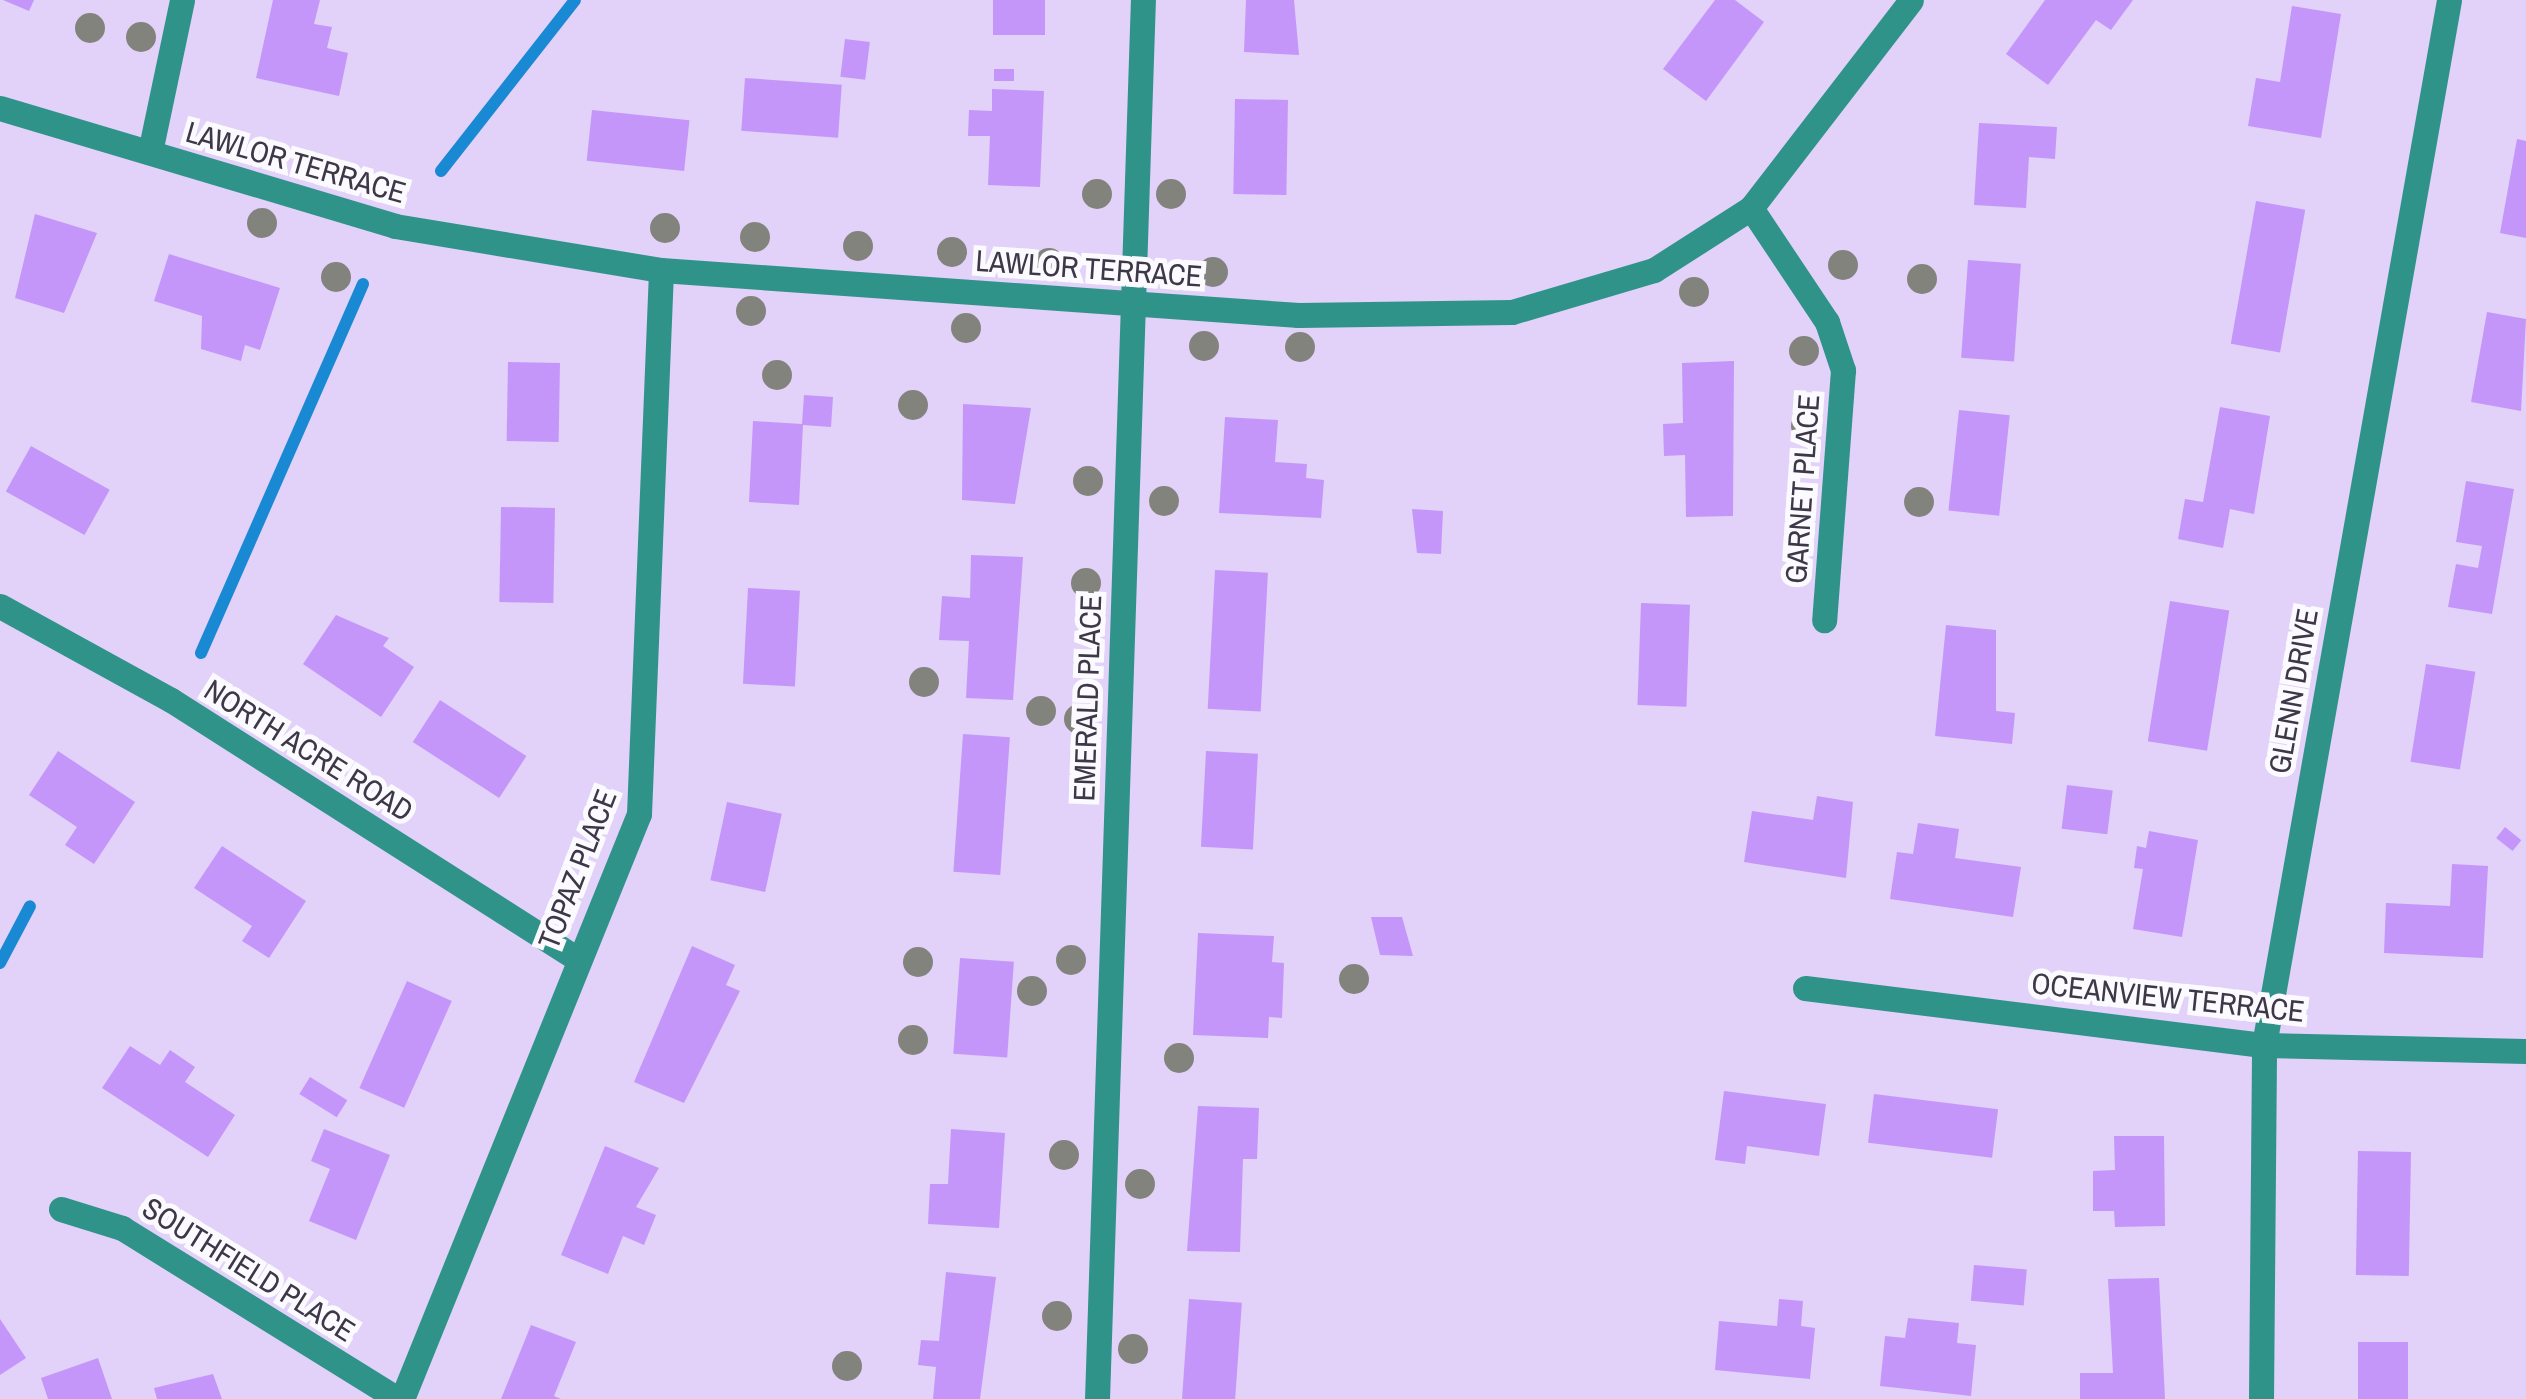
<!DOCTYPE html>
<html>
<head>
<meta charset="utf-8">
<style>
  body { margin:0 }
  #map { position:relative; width:2526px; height:1399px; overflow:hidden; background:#e2d1f9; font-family:"Archivo Narrow",sans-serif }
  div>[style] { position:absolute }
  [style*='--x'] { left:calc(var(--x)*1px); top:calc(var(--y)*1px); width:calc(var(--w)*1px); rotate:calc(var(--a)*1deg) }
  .stream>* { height:12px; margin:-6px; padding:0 6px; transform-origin:6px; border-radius:6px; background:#1a89d3 }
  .building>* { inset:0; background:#c596f9; transform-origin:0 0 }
  .minor>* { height:25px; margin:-12.5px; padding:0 12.5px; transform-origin:12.5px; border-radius:12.5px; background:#2f9389 }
  .trees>* { width:30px; height:30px; margin:-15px; border-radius:50%; background:#83837d }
  span { translate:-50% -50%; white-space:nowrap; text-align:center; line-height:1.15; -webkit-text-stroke:10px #fbfafe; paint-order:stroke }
  .street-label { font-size:30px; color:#3e3747 }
</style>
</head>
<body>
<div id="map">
  <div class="stream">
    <div style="--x:441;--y:171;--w:217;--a:-51.9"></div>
    <div style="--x:201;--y:653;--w:403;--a:-66.3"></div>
    <div style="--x:0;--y:963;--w:64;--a:-62.2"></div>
  </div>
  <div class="building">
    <div style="clip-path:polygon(3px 0,34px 0,29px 11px)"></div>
    <div style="clip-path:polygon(273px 0,320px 0,314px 24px,332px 27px,327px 48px,348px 53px,339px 96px,256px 78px)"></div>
    <div style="left:993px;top:0;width:52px;height:35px"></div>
    <div style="clip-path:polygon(1246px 0,1294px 0,1299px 55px,1244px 52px)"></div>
    <div style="clip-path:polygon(1715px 0,1735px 0,1764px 22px,1706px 101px,1663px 69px)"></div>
    <div style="clip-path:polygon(2045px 0,2133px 0,2111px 30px,2096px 20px,2048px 85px,2006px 54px)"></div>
    <div style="clip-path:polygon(2292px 6px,2341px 14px,2321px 138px,2248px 126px,2256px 78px,2280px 82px)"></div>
    <div style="left:845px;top:39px;width:25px;height:38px;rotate:7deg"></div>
    <div style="left:994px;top:69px;width:20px;height:12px"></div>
    <div style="left:745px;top:78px;width:97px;height:53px;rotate:4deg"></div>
    <div style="clip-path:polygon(992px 89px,1044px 91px,1040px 187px,988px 185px,990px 136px,968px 136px,969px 110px,992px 111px)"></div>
    <div style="left:1235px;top:99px;width:53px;height:95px;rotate:1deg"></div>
    <div style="left:592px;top:110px;width:98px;height:51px;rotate:6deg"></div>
    <div style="clip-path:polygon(1979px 123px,2057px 127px,2055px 159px,2029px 157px,2026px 208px,1974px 205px)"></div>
    <div style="clip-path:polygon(2517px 139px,2526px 141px,2526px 238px,2500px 233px)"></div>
    <div style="left:2256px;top:201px;width:50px;height:145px;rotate:10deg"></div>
    <div style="clip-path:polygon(35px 214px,97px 233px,64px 313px,15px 298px)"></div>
    <div style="clip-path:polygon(169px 254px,280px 288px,260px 350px,245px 345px,241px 361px,201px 349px,202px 316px,154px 301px)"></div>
    <div style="left:1968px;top:260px;width:53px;height:98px;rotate:4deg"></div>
    <div style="clip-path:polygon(2487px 312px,2526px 319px,2521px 411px,2471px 402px)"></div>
    <div style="clip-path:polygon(1734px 361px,1733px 516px,1686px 517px,1685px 455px,1664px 456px,1663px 424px,1683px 423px,1682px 363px)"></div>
    <div style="left:508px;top:362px;width:52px;height:79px;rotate:1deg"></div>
    <div style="clip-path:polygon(804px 395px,833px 397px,831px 427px,803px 425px,799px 505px,749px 502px,753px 421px,802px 424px)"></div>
    <div style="clip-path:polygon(963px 404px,1031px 408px,1015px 504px,962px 500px)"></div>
    <div style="clip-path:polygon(2220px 407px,2270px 416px,2254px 514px,2230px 509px,2223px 548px,2178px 539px,2185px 499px,2203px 502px)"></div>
    <div style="left:1959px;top:410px;width:51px;height:101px;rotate:6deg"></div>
    <div style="clip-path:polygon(1225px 417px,1278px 420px,1275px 462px,1307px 464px,1306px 478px,1324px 480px,1321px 518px,1219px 513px)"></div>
    <div style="left:31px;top:446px;width:90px;height:52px;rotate:29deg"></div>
    <div style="clip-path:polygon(2466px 481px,2514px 489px,2492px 614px,2448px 607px,2456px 564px,2478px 568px,2482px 546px,2456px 542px)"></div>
    <div style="left:501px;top:507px;width:54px;height:95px;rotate:1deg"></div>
    <div style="clip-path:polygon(1412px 509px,1443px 511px,1441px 554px,1417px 553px)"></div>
    <div style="clip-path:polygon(971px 555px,1023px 557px,1013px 700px,966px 698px,969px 641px,939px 640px,942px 596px,970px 598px)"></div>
    <div style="left:1215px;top:570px;width:53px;height:139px;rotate:3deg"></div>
    <div style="left:748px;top:588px;width:52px;height:96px;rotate:3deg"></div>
    <div style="left:2170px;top:601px;width:60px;height:142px;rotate:9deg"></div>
    <div style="left:1641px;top:603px;width:49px;height:102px;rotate:2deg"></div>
    <div style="clip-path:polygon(336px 615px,389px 638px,383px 646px,414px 667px,381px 717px,303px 664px)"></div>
    <div style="clip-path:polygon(1946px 625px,1996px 630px,1996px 711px,2015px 713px,2012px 744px,1935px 736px)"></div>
    <div style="left:2426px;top:664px;width:50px;height:99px;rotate:9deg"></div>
    <div style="left:440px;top:700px;width:103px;height:50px;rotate:33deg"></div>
    <div style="left:963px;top:734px;width:47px;height:138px;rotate:4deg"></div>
    <div style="clip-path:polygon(58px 751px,135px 802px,94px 864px,65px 845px,77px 827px,29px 795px)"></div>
    <div style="left:1206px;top:751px;width:52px;height:96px;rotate:3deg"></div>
    <div style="left:2067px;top:785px;width:46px;height:44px;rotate:7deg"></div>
    <div style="clip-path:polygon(1817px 796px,1853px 802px,1846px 878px,1744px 862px,1752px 811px,1813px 820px)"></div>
    <div style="left:727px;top:802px;width:56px;height:80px;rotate:12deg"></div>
    <div style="clip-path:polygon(1918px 823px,1959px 829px,1955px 858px,2021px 867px,2013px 917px,1890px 899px,1897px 852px,1913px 854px)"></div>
    <div style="left:2505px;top:827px;width:21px;height:14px;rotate:39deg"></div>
    <div style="clip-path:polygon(2149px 831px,2198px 840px,2182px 937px,2133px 929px,2143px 869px,2134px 868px,2137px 846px,2146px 848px)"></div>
    <div style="clip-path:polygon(222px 846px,306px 901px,269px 958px,242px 941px,252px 926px,194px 888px)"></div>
    <div style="clip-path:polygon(2452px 864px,2488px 866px,2483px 958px,2384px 953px,2386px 903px,2450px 906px)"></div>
    <div style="clip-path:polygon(1371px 917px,1402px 917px,1413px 956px,1380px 955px)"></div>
    <div style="clip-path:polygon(1198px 933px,1274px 936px,1272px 962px,1284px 963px,1282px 1018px,1269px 1017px,1268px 1038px,1193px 1035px)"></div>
    <div style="clip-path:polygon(692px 946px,735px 965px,726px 985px,740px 991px,684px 1103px,634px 1082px)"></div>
    <div style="left:960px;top:958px;width:54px;height:96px;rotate:4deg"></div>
    <div style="left:407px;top:981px;width:49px;height:117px;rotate:24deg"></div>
    <div style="clip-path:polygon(130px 1046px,160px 1065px,170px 1050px,195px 1067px,185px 1082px,235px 1115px,208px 1157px,102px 1088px)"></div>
    <div style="left:310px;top:1077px;width:44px;height:20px;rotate:32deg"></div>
    <div style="clip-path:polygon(1724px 1091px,1826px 1104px,1819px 1156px,1747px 1146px,1745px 1164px,1715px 1160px)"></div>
    <div style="left:1874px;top:1094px;width:125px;height:49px;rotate:7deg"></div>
    <div style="clip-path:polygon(1198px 1106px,1259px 1108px,1257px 1159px,1243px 1159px,1240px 1252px,1187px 1251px)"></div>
    <div style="clip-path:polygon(324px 1129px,390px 1155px,356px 1240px,309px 1221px,330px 1169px,311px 1161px)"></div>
    <div style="clip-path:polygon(951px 1129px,1005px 1133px,999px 1228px,928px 1224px,930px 1184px,948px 1184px)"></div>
    <div style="clip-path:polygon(2114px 1136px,2164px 1136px,2165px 1226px,2115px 1227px,2114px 1211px,2093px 1211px,2093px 1171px,2115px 1170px)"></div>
    <div style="clip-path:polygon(605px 1146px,659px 1168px,636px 1207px,656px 1215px,644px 1245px,623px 1236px,608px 1274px,561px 1255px)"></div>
    <div style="left:2358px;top:1151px;width:53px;height:124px;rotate:1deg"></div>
    <div style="left:1974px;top:1265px;width:53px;height:36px;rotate:5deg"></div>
    <div style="clip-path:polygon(946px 1272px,996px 1277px,980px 1399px,933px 1399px,936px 1367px,918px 1365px,921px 1340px,939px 1341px)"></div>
    <div style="clip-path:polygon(2159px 1278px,2165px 1399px,2080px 1399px,2080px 1373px,2113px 1373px,2108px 1279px)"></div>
    <div style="left:1189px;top:1299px;width:53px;height:100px;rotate:4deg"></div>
    <div style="clip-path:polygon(1779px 1299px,1803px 1301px,1801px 1326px,1815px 1328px,1810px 1379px,1715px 1370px,1719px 1321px,1777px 1326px)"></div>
    <div style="clip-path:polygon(1908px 1318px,1959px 1323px,1957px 1343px,1976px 1345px,1971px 1396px,1880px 1386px,1885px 1336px,1905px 1338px)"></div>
    <div style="clip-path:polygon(0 1319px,26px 1358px,0 1375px)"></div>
    <div style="clip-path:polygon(531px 1325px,576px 1342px,554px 1396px,561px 1399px,501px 1399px)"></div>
    <div style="left:2408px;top:1342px;width:57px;height:50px;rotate:90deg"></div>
    <div style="clip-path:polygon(98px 1358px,112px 1399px,48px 1399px,41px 1378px)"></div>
    <div style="clip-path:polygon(213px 1374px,222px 1399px,157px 1399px,154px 1388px)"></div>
  </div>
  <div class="minor">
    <div style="--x:0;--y:108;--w:412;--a:16.6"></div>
    <div style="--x:395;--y:226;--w:270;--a:9.4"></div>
    <div style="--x:661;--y:270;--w:639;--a:4.04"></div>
    <div style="--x:1298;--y:315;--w:214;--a:-0.8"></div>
    <div style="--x:1512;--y:312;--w:148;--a:-16.5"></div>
    <div style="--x:1654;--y:270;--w:115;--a:-32.6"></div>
    <div style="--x:1751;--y:208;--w:262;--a:-52.4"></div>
    <div style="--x:150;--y:152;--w:155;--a:-78.1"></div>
    <div style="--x:1751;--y:208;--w:137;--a:56.3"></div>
    <div style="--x:1827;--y:322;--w:51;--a:71.6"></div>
    <div style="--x:1843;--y:370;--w:251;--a:94.3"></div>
    <div style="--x:0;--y:606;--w:195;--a:28.8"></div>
    <div style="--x:171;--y:700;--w:482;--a:32.5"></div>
    <div style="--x:1805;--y:988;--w:463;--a:7.1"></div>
    <div style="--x:2264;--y:1045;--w:262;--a:1.3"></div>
    <div style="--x:61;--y:1209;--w:64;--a:17.3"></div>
    <div style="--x:122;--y:1228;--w:325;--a:31.8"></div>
    <div style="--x:402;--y:1399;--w:631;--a:-67.95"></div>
    <div style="--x:639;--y:814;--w:544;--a:-87.68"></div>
    <div style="--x:1097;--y:1399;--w:1400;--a:-88.12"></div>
    <div style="--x:2261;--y:1399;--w:354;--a:-89.5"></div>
    <div style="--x:2264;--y:1045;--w:1061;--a:-79.96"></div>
  </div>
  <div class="trees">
    <div style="left:90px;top:28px"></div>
    <div style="left:141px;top:37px"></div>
    <div style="left:1097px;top:194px"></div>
    <div style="left:1171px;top:194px"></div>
    <div style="left:262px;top:223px"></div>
    <div style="left:665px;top:228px"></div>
    <div style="left:755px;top:237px"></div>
    <div style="left:858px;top:246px"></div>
    <div style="left:952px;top:252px"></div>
    <div style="left:1049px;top:263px"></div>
    <div style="left:1843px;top:265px"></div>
    <div style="left:1213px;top:272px"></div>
    <div style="left:336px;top:277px"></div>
    <div style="left:1922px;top:279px"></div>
    <div style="left:1694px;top:292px"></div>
    <div style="left:751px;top:311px"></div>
    <div style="left:966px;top:328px"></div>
    <div style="left:1204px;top:346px"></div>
    <div style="left:1300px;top:347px"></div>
    <div style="left:1804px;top:351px"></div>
    <div style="left:777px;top:375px"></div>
    <div style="left:913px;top:405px"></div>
    <div style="left:1806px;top:426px"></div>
    <div style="left:1088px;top:481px"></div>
    <div style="left:1164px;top:501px"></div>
    <div style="left:1919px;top:502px"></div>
    <div style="left:1086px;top:583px"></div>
    <div style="left:924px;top:682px"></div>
    <div style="left:1041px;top:711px"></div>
    <div style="left:1079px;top:719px"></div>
    <div style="left:1071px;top:960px"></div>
    <div style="left:918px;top:962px"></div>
    <div style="left:1354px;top:979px"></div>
    <div style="left:1032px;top:991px"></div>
    <div style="left:913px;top:1040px"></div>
    <div style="left:1179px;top:1058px"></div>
    <div style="left:1064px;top:1155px"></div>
    <div style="left:1140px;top:1184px"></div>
    <div style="left:1057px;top:1316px"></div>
    <div style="left:1133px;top:1349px"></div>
    <div style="left:847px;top:1366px"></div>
  </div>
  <div class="street-label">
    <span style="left:296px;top:162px;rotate:16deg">LAWLOR TERRACE</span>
    <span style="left:1089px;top:268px;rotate:4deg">LAWLOR TERRACE</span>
    <span style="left:1802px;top:489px;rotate:-86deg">GARNET PLACE</span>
    <span style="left:2293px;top:691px;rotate:-80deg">GLENN DRIVE</span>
    <span style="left:1087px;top:698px;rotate:-88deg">EMERALD PLACE</span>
    <span style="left:309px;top:750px;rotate:32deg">NORTH ACRE ROAD</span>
    <span style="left:577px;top:869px;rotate:-69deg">TOPAZ PLACE</span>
    <span style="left:2168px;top:997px;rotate:6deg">OCEANVIEW TERRACE</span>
    <span style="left:249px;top:1269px;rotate:32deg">SOUTHFIELD PLACE</span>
  </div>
</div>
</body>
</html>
